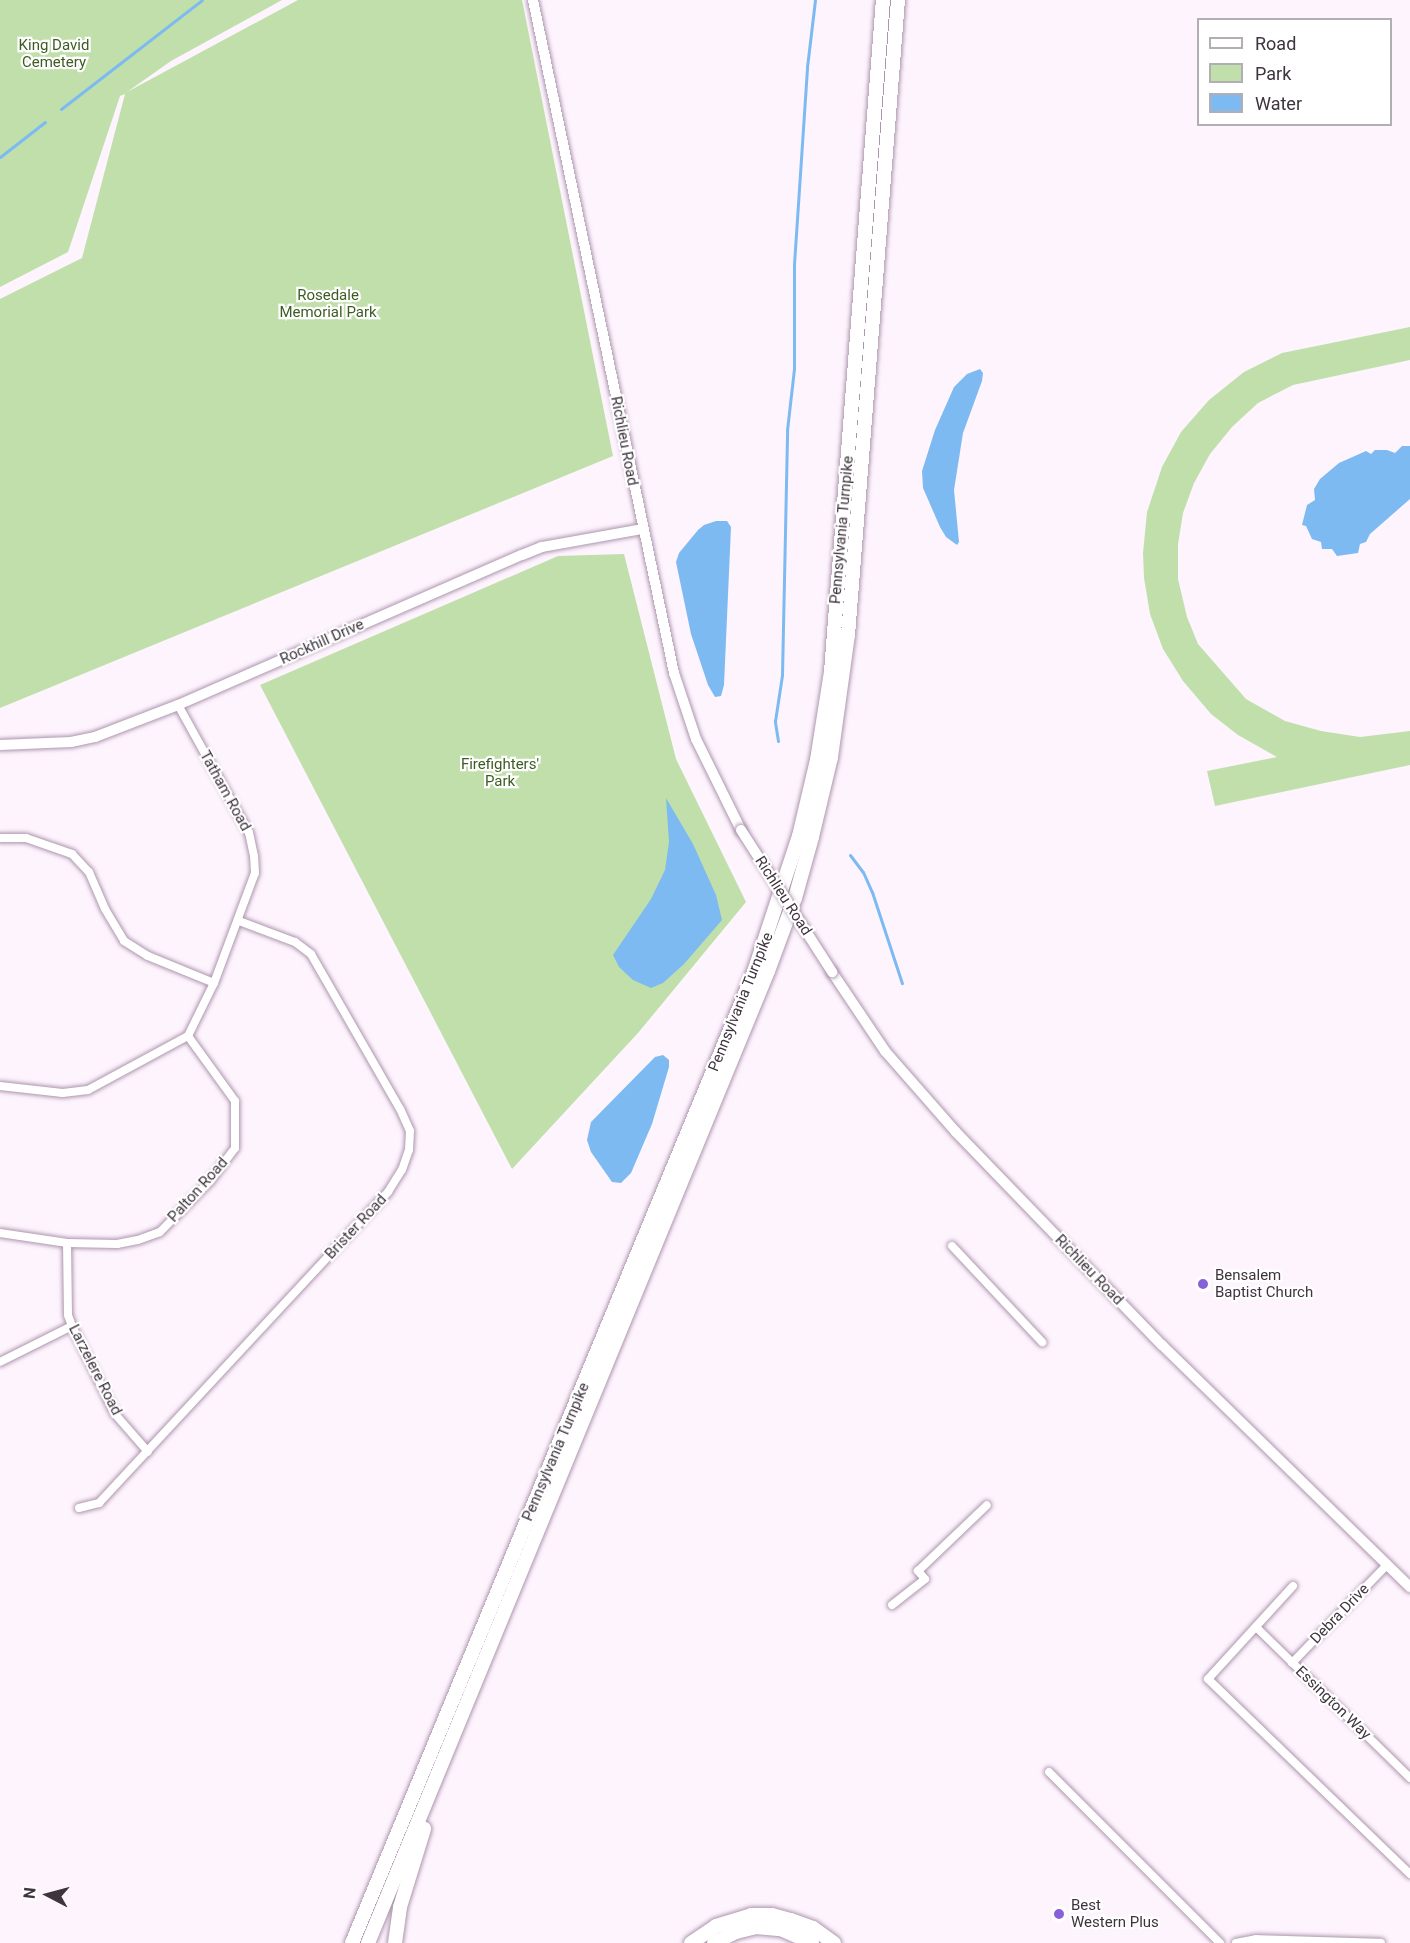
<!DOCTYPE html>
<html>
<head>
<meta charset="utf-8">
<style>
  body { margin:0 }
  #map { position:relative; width:1410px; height:1943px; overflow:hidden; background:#fef4fe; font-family:Roboto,sans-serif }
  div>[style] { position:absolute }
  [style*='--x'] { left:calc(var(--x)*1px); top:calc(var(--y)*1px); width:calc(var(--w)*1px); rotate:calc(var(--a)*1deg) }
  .green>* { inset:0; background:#c1dfab }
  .water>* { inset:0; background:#7cbaf1 }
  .stream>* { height:3px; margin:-1.5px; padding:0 1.5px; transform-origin:1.5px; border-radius:1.5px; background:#7cbaf1 }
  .roads { filter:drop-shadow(0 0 2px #ad96ad) drop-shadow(0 0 2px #ad96ad) }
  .street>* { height:8px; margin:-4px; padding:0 4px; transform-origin:4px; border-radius:4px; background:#fff }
  .secondary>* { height:10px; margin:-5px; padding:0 5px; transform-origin:5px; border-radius:5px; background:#fff }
  .highway>* { height:14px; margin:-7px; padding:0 7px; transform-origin:7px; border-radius:7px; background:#fff }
  .bridges { filter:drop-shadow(0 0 2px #ad96ad) drop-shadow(0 0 2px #ad96ad) }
  .secondary-bridge>* { height:10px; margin:-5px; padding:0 5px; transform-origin:5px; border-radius:5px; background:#fff }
  .dots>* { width:16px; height:16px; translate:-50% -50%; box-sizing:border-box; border:3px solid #fff; border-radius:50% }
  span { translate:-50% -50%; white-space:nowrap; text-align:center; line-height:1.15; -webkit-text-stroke:4.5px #fff; paint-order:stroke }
  .park-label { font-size:15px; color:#3d5c21 }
  .street-label { font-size:15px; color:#3e343e }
  .poi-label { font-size:15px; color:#3e343e }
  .left { translate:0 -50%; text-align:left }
  .legend { position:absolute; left:1197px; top:18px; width:195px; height:108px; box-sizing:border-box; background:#fff; border:2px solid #b2aeb2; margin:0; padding:8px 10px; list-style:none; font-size:18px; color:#3e343e }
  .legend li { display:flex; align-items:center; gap:12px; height:30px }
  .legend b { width:30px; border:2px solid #b2aeb2 }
  .north { position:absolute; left:18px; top:1865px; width:60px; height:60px; -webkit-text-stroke:4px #fff; paint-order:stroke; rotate:276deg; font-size:16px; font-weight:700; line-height:24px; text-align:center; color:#3e343e }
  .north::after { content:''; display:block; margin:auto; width:21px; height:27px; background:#3e343e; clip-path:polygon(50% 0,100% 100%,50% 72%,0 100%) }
</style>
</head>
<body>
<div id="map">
  <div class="green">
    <div style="clip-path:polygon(0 0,282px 0,171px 61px,127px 92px,298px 0,522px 0,613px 456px,0 708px,0 299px,82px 258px,125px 94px,120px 96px,68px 252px,0 287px)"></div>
    <div style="clip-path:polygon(1410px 327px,1410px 360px,1293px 385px,1258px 403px,1232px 427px,1210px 454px,1194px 483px,1183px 513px,1178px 544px,1178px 579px,1187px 617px,1198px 644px,1246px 699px,1285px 721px,1321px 731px,1360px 737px,1410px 731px,1410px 765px,1215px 806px,1207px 771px,1277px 757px,1238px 735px,1211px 714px,1183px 681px,1163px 649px,1150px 614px,1144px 578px,1143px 553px,1147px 512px,1162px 467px,1181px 432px,1209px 400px,1244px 372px,1282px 353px)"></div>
    <div style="clip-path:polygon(624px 554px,676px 759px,746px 902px,638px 1033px,512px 1169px,260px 685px,558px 556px)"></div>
  </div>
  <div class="water">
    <div style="clip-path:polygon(980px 369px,983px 373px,982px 381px,963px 433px,954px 490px,959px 542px,957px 545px,946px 537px,940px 527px,923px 488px,922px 471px,935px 430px,954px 387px,967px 374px)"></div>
    <div style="clip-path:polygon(1402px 446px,1410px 446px,1410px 499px,1370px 534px,1366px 542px,1360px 544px,1358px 553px,1337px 556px,1332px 549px,1322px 549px,1321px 542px,1312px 539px,1306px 526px,1302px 525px,1307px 505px,1315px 500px,1314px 489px,1320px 479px,1339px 463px,1366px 451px,1371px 454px,1375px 450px,1387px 450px,1395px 453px)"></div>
    <div style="clip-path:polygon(716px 521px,727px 521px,731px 527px,724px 685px,721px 696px,715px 697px,708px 685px,691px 634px,676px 562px,679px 553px,698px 530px,704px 525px)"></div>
    <div style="clip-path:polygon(666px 798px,693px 844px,716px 895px,722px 920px,684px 964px,663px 983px,651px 988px,633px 980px,619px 967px,613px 955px,651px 899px,665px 870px,669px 842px)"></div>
    <div style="clip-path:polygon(663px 1055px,669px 1060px,669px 1067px,652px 1124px,631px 1173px,621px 1183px,612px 1182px,591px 1152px,587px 1140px,591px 1122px,655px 1057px)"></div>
  </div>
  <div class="stream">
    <div style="--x:61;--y:109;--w:178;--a:-37.7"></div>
    <div style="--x:0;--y:157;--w:57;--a:-37.9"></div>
    <div style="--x:778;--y:741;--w:20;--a:-99"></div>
    <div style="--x:775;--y:721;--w:47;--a:-81.3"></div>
    <div style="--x:782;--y:675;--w:245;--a:-88.8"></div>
    <div style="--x:787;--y:430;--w:61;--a:-83.5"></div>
    <div style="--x:794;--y:369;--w:105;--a:-90"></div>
    <div style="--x:794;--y:264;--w:197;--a:-86.2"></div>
    <div style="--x:807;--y:67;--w:67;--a:-83.2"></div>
    <div style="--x:850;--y:855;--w:21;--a:53"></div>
    <div style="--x:863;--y:872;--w:22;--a:66"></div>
    <div style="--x:872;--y:892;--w:96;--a:71.8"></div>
  </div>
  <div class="roads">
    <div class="street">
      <div style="--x:0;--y:838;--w:26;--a:0"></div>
      <div style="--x:26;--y:838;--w:49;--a:19.2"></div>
      <div style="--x:72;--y:854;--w:25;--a:47"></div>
      <div style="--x:89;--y:872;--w:40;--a:66.6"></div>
      <div style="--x:105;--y:909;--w:37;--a:59"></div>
      <div style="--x:124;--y:941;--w:28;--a:32"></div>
      <div style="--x:148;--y:956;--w:71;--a:22.2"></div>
      <div style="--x:0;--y:1086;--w:63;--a:6.3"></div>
      <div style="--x:63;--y:1093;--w:25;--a:-7"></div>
      <div style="--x:88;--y:1090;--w:114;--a:-28.4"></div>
      <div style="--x:188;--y:1036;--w:59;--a:-63.9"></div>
      <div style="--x:214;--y:983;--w:117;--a:-69.6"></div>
      <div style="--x:255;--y:873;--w:17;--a:-93"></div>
      <div style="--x:254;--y:856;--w:24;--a:-102"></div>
      <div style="--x:249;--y:833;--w:146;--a:-119"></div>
      <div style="--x:0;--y:1233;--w:68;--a:8.5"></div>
      <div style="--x:67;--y:1243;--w:50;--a:1.1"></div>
      <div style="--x:117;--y:1244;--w:21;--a:-11"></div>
      <div style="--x:138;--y:1240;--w:23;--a:-20"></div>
      <div style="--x:160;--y:1232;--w:71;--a:-45.6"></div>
      <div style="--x:210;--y:1181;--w:41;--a:-52.9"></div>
      <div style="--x:235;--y:1148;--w:47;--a:-90"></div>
      <div style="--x:235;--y:1101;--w:80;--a:-125.9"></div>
      <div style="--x:67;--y:1243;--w:72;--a:89.2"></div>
      <div style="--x:68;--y:1315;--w:12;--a:70"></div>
      <div style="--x:72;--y:1326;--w:98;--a:64"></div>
      <div style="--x:115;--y:1414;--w:50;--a:49"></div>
      <div style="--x:952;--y:1246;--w:132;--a:46.8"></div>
      <div style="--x:0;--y:1362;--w:80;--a:-26.6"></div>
      <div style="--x:79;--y:1508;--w:21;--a:-14"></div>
      <div style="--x:99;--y:1503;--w:425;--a:-47.1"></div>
      <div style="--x:388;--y:1192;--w:26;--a:-58"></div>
      <div style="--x:402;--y:1170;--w:21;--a:-71"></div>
      <div style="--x:409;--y:1150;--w:19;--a:-87"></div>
      <div style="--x:410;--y:1131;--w:24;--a:-114"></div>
      <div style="--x:400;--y:1109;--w:179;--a:-119.9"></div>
      <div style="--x:311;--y:954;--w:20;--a:-143"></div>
      <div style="--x:295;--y:942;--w:60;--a:-159.4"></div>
      <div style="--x:1293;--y:1586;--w:126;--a:132.4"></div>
      <div style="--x:1208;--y:1679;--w:281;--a:44"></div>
      <div style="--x:892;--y:1605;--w:42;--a:-38.2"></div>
      <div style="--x:925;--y:1579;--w:11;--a:-131"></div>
      <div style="--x:918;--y:1571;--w:95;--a:-43.7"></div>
      <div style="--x:1256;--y:1627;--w:216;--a:44.4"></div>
      <div style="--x:1292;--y:1663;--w:136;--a:-45.9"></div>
      <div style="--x:1049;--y:1772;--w:242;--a:45"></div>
      <div style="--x:1236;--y:1943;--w:20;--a:-11"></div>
      <div style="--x:1256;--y:1939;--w:125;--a:1.8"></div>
    </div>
    <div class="secondary">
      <div style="--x:533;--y:0;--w:688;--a:78.17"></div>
      <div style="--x:674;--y:673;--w:70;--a:71.6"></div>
      <div style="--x:696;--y:739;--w:102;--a:63.7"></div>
      <div style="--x:0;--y:745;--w:71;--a:-2.4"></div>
      <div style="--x:71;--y:742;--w:25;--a:-12"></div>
      <div style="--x:95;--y:737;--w:89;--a:-21.1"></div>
      <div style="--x:178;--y:705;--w:375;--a:-23.6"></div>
      <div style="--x:522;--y:555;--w:22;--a:-22"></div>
      <div style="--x:542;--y:547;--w:102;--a:-10.2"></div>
      <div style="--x:832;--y:972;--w:95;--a:56.1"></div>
      <div style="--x:885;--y:1051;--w:108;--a:48.8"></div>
      <div style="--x:956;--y:1132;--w:296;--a:46"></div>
      <div style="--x:1162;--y:1345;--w:347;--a:44.3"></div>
    </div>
    <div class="highway">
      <div style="--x:352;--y:1943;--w:1051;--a:-67.51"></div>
      <div style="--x:754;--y:972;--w:143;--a:-71.7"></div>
      <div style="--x:799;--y:836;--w:78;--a:-76.7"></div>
      <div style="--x:817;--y:760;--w:89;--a:-81"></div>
      <div style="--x:831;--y:672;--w:674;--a:-85.58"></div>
      <div style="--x:368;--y:1943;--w:1051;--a:-67.63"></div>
      <div style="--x:768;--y:971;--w:78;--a:-69.7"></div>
      <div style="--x:795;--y:898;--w:63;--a:-74.4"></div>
      <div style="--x:812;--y:837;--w:82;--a:-76.6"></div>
      <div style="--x:831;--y:757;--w:123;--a:-82.1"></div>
      <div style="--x:848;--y:635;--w:637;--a:-85.5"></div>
      <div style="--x:395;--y:1943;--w:36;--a:-82"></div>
      <div style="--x:400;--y:1907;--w:82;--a:-72.9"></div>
      <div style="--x:691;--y:1943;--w:30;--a:-34"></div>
      <div style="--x:716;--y:1926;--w:37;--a:-17"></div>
      <div style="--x:751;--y:1915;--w:21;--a:0"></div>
      <div style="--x:772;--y:1915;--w:20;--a:15"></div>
      <div style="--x:791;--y:1920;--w:23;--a:20"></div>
      <div style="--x:813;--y:1928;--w:26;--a:36"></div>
      <div style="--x:714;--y:1943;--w:25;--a:-27"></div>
      <div style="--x:736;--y:1932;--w:21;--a:-14"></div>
      <div style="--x:756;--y:1927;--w:25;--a:5"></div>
      <div style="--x:781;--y:1929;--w:34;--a:24"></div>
    </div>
  </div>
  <div class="bridges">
    <div class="secondary-bridge">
      <div style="--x:741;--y:830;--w:169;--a:57.3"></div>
    </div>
  </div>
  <div class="dots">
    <div style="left:1203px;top:1284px;background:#8760db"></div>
    <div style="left:1059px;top:1914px;background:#8760db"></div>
  </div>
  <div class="park-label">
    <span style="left:54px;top:54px">King David<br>Cemetery</span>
    <span style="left:328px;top:304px">Rosedale<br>Memorial Park</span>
    <span style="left:500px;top:773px">Firefighters'<br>Park</span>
  </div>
  <div class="street-label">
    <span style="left:624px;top:441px;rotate:79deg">Richlieu Road</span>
    <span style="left:842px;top:530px;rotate:-85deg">Pennsylvania Turnpike</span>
    <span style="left:322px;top:642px;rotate:-24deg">Rockhill Drive</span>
    <span style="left:225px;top:791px;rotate:61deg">Tatham Road</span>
    <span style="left:783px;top:896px;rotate:57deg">Richlieu Road</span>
    <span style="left:741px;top:1002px;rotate:-68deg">Pennsylvania Turnpike</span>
    <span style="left:198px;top:1190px;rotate:-48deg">Palton Road</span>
    <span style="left:356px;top:1227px;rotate:-47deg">Brister Road</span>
    <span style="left:1089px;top:1270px;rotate:46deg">Richlieu Road</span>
    <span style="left:95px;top:1370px;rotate:63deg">Larzelere Road</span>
    <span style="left:556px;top:1452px;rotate:-67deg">Pennsylvania Turnpike</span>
    <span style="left:1340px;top:1614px;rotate:-46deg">Debra Drive</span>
    <span style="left:1333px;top:1703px;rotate:44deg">Essington Way</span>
  </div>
  <div class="poi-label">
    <span class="left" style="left:1215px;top:1284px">Bensalem<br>Baptist Church</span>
    <span class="left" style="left:1071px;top:1914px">Best<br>Western Plus</span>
  </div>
  <ul class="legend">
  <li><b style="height:8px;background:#fff"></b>Road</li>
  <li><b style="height:16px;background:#c1dfab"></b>Park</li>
  <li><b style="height:16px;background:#7cbaf1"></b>Water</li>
  </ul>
  <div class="north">N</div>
</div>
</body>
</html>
